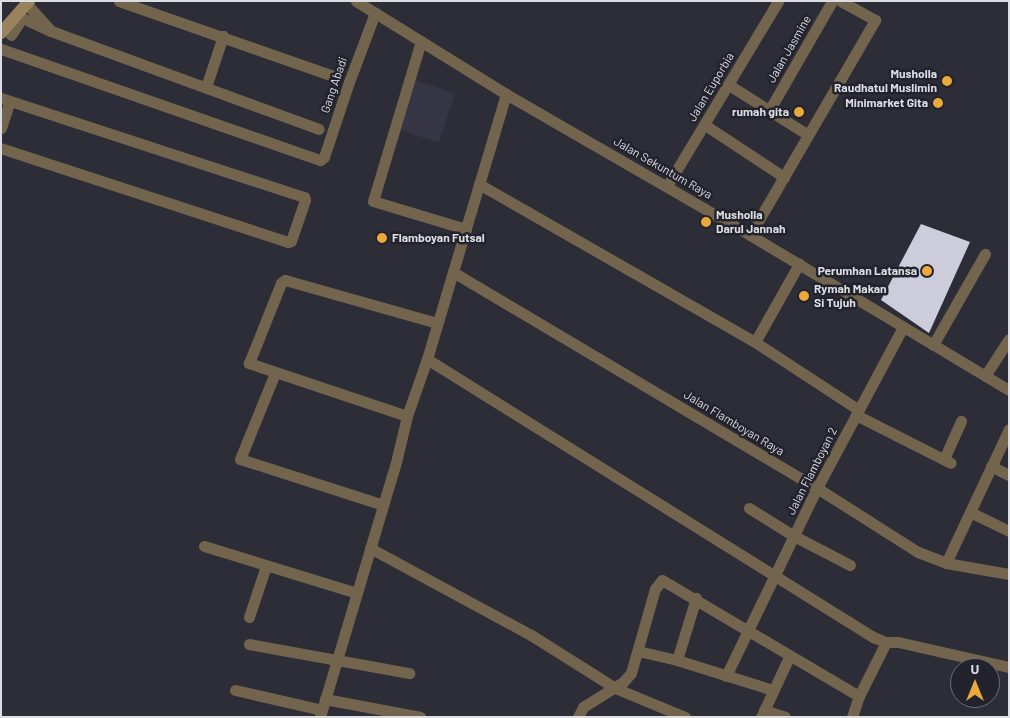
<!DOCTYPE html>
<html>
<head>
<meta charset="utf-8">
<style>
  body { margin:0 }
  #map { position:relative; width:1010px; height:718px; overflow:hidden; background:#2d2d37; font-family:Barlow,sans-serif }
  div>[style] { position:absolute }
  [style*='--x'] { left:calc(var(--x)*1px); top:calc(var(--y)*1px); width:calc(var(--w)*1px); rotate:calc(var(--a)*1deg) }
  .built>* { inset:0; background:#353545; transform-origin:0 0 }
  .building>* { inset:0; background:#ccccda }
  .minor>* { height:11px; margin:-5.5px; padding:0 5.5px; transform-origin:5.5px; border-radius:5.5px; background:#73644d }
  .secondary>* { height:12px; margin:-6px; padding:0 6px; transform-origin:6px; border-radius:6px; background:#9a825d }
  .dots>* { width:14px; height:14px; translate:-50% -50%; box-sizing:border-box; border:2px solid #23232d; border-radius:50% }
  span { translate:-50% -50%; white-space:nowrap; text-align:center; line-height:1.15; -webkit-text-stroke:5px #23232d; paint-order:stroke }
  .street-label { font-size:12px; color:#dddde4 }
  .poi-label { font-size:12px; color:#dddde4; font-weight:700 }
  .right { translate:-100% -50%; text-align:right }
  .left { translate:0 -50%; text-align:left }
  .frame { position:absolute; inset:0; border:2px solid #dddde4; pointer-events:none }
  .north { position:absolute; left:950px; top:658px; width:50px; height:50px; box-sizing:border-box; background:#23232d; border:1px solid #6d6d76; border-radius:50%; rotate:0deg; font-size:14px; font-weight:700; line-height:20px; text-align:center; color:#dddde4 }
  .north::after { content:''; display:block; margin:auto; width:18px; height:22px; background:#eaaa39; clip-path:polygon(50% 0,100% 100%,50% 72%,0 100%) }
</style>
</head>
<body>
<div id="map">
  <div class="built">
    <div style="left:414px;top:80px;width:43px;height:52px;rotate:18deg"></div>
  </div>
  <div class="building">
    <div style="clip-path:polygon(921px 224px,970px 242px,929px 333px,881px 300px)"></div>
  </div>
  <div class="minor">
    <div style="--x:119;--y:1;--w:230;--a:19.3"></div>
    <div style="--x:356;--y:1;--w:176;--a:31.8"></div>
    <div style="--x:506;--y:94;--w:282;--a:30"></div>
    <div style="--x:750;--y:235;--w:302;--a:30.9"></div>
    <div style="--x:16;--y:15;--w:38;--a:25"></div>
    <div style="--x:51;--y:31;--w:36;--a:-132"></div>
    <div style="--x:51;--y:31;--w:285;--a:20.1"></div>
    <div style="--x:11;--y:35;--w:20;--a:-57"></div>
    <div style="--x:421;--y:41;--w:167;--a:106.7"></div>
    <div style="--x:373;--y:201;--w:97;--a:16.8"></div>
    <div style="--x:1;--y:49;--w:338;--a:19.2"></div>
    <div style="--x:320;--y:160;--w:5;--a:-37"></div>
    <div style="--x:324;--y:157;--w:79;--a:-71.6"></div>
    <div style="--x:349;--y:82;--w:74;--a:-69.4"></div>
    <div style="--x:729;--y:85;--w:93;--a:32.3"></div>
    <div style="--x:206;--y:87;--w:54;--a:-71.6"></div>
    <div style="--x:1;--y:98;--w:319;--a:18.1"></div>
    <div style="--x:304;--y:197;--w:3;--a:72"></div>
    <div style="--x:305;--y:200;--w:43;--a:108.9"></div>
    <div style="--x:291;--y:241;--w:3;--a:162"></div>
    <div style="--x:288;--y:242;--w:302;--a:-161.9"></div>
    <div style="--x:770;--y:109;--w:125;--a:-60.1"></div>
    <div style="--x:705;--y:125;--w:95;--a:33.4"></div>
    <div style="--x:1;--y:128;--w:28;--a:-72"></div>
    <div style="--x:479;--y:184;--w:318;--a:29.8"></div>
    <div style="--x:755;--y:342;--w:124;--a:33.2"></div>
    <div style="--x:667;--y:186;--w:216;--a:-59"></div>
    <div style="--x:750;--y:235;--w:249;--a:-59.8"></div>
    <div style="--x:875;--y:20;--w:39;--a:-151"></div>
    <div style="--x:453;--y:272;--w:423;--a:30.7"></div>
    <div style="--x:817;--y:488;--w:120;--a:32.4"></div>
    <div style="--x:918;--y:552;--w:30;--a:21"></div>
    <div style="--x:946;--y:563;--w:64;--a:9.9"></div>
    <div style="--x:755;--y:342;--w:90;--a:-60.6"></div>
    <div style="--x:933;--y:345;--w:105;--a:-60.3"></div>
    <div style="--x:427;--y:359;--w:526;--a:31.94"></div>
    <div style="--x:873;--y:637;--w:14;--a:21"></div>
    <div style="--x:886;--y:642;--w:12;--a:0"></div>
    <div style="--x:898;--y:642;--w:114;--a:12.7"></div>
    <div style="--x:275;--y:373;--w:93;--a:112.1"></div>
    <div style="--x:240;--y:459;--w:150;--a:17.8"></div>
    <div style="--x:985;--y:376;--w:44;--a:-57"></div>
    <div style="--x:856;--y:415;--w:106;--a:26.8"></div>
    <div style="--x:407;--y:416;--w:167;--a:-161.5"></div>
    <div style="--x:249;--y:363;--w:86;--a:-68.2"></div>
    <div style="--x:281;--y:283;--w:5;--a:-37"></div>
    <div style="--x:285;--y:280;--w:158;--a:15.8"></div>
    <div style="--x:944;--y:459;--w:42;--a:-65.9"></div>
    <div style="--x:991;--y:466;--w:20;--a:27"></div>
    <div style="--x:749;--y:508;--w:53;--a:31.9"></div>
    <div style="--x:794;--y:536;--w:63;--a:27.4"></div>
    <div style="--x:970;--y:512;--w:43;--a:26"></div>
    <div style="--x:204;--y:546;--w:160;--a:17.1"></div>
    <div style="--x:370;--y:548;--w:183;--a:28.4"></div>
    <div style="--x:531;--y:635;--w:99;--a:32.2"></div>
    <div style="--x:615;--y:688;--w:76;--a:22.5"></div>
    <div style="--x:946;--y:563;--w:148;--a:-64.8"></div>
    <div style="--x:249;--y:617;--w:54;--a:-71.6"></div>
    <div style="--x:249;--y:644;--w:163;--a:10.3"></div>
    <div style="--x:638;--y:651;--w:40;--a:13"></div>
    <div style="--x:677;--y:660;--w:101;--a:17.4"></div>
    <div style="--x:677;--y:660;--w:65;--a:-73"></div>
    <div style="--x:726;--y:676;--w:209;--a:-64.2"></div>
    <div style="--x:817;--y:488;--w:183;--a:-61.9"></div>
    <div style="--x:235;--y:690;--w:89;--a:12.9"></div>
    <div style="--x:325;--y:699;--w:97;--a:10.7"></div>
    <div style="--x:764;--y:710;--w:22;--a:18"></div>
    <div style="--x:320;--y:717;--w:270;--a:-73.4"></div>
    <div style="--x:397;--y:458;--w:43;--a:-76.6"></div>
    <div style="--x:407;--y:416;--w:60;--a:-70.7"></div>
    <div style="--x:427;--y:359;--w:277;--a:-73.4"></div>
    <div style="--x:578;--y:717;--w:11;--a:-63"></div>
    <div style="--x:583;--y:707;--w:47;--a:-32"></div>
    <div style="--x:623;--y:682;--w:12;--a:-48"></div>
    <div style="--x:631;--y:673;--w:87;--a:-74.1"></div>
    <div style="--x:655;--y:589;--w:11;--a:-52"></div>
    <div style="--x:662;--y:580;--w:229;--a:30.5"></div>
    <div style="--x:761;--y:717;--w:68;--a:-64.9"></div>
    <div style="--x:852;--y:717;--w:22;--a:-72"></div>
    <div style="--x:859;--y:696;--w:60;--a:-63.4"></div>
  </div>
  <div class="secondary">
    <div style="--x:1;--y:33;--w:43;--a:-48.8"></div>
  </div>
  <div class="dots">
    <div style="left:947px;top:81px;background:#eaaa39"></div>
    <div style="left:938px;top:103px;background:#eaaa39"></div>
    <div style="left:799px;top:112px;background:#eaaa39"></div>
    <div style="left:706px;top:222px;background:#eaaa39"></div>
    <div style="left:382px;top:238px;background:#eaaa39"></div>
    <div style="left:927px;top:271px;background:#eaaa39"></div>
    <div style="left:804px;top:296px;background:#eaaa39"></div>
  </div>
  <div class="street-label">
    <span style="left:789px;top:49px;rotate:-60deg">Jalan Jasmine</span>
    <span style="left:334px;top:85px;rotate:-71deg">Gang Abadi</span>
    <span style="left:711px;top:87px;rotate:-59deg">Jalan Euporbia</span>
    <span style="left:663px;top:168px;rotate:30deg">Jalan Sekuntum Raya</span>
    <span style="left:734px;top:423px;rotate:31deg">Jalan Flamboyan Raya</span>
    <span style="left:812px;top:471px;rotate:-63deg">Jalan Flamboyan 2</span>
  </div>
  <div class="poi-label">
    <span class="right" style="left:937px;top:81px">Musholla<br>Raudhatul Muslimin</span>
    <span class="right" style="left:928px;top:103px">Minimarket Gita</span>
    <span class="right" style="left:789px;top:112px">rumah gita</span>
    <span class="left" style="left:716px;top:222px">Musholla<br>Darul Jannah</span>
    <span class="left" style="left:392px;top:238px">Flamboyan Futsal</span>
    <span class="right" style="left:917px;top:271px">Perumhan Latansa</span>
    <span class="left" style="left:814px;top:296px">Rymah Makan<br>Si Tujuh</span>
  </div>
  <div class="frame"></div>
  <div class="north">U</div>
</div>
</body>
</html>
